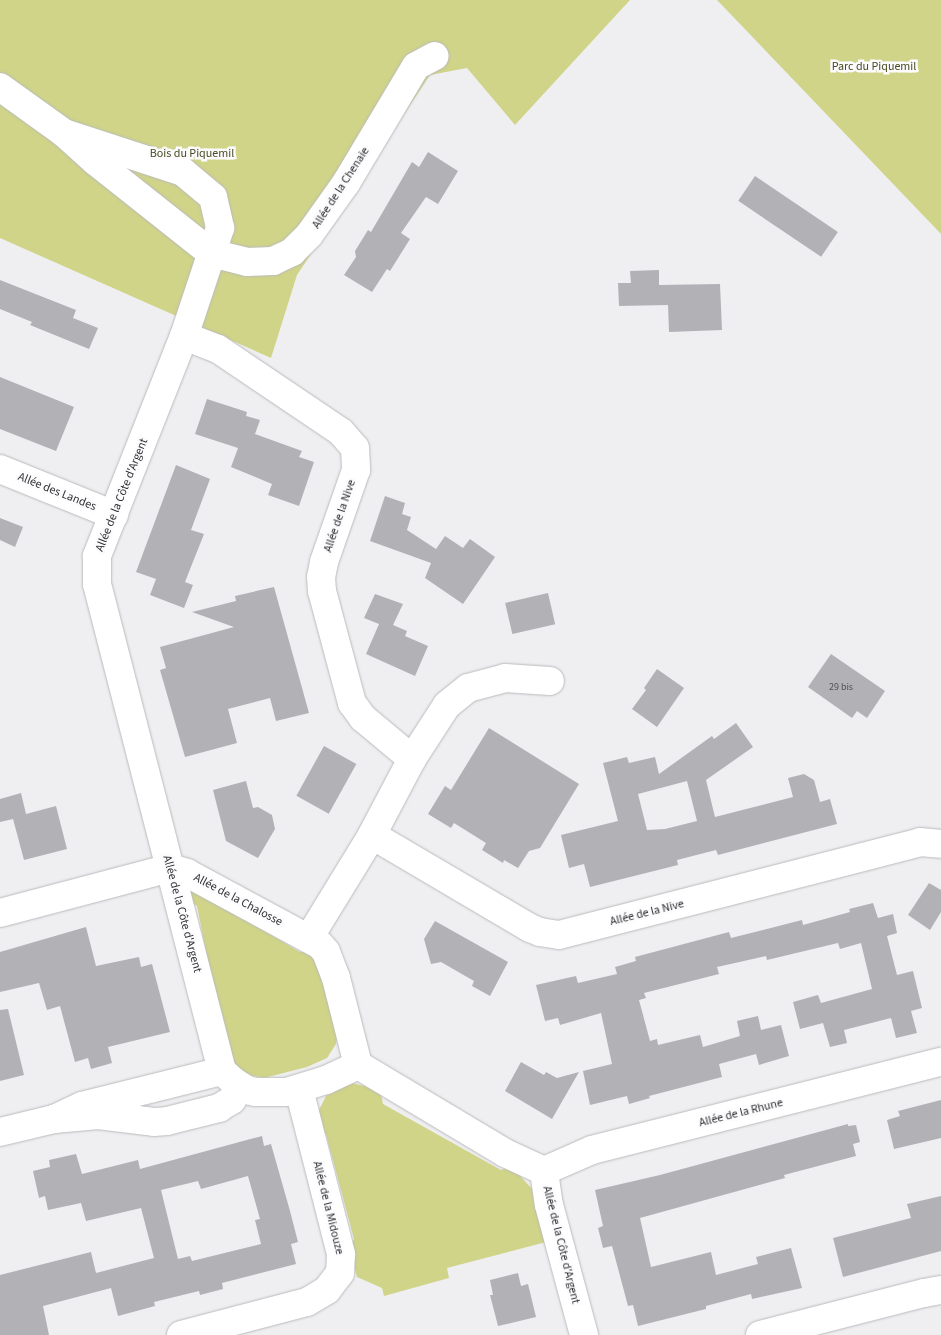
<!DOCTYPE html>
<html>
<head>
<meta charset="utf-8">
<style>
  body { margin:0 }
  #map { position:relative; width:941px; height:1335px; overflow:hidden; background:#efeff2; font-family:"Source Sans 3",sans-serif }
  div>[style] { position:absolute }
  [style*='--x'] { left:calc(var(--x)*1px); top:calc(var(--y)*1px); width:calc(var(--w)*1px); rotate:calc(var(--a)*1deg) }
  .green>* { inset:0; background:#d0d488 }
  .building>* { inset:0; background:#b2b2b6; transform-origin:0 0 }
  .roads { filter:drop-shadow(0 0 1px #bababd) drop-shadow(0 0 1px #bababd) }
  .minor>* { height:28px; margin:-14px; padding:0 14px; transform-origin:14px; border-radius:14px; background:#fff }
  span { translate:-50% -50%; white-space:nowrap; text-align:center; line-height:1.15; -webkit-text-stroke:5px #fcfcff; paint-order:stroke }
  .number-label { font-size:10px; color:#515154 }
  .number-label span { -webkit-text-stroke-width:0 }
  .park-label { font-size:12px; color:#4a4c20 }
  .street-label { font-size:12px; color:#313133 }
</style>
</head>
<body>
<div id="map">
  <div class="green">
    <div style="clip-path:polygon(0 0,630px 0,515px 125px,467px 68px,430px 75px,297px 275px,271px 358px,0 238px)"></div>
    <div style="clip-path:polygon(717px 0,941px 0,941px 234px)"></div>
    <div style="clip-path:polygon(191px 888px,300px 952px,311px 952px,320px 959px,338px 1033px,336px 1044px,327px 1058px,307px 1067px,264px 1078px,249px 1075px,236px 1067px,232px 1061px,212px 981px,197px 906px,187px 900px,186px 891px)"></div>
    <div style="clip-path:polygon(351px 1083px,365px 1086px,381px 1094px,383px 1104px,501px 1170px,511px 1166px,534px 1191px,546px 1242px,447px 1268px,449px 1278px,384px 1296px,382px 1288px,357px 1277px,349px 1247px,354px 1239px,326px 1134px,318px 1130px,317px 1114px,326px 1096px)"></div>
  </div>
  <div class="building">
    <div style="clip-path:polygon(428px 152px,458px 171px,438px 204px,426px 197px,401px 233px,410px 239px,390px 271px,387px 269px,372px 292px,344px 275px,356px 257px,355px 251px,368px 230px,371px 232px,412px 162px,419px 167px)"></div>
    <div style="left:755px;top:176px;width:100px;height:30px;rotate:34deg"></div>
    <div style="clip-path:polygon(659px 270px,659px 285px,720px 284px,722px 330px,669px 332px,668px 305px,619px 306px,618px 283px,631px 283px,630px 271px)"></div>
    <div style="clip-path:polygon(0 280px,76px 310px,73px 318px,98px 328px,89px 349px,30px 325px,32px 322px,0 309px)"></div>
    <div style="clip-path:polygon(0 377px,74px 407px,56px 451px,0 429px)"></div>
    <div style="clip-path:polygon(207px 399px,247px 412px,246px 416px,260px 420px,255px 434px,302px 451px,299px 457px,314px 462px,299px 506px,268px 495px,272px 484px,231px 467px,238px 448px,195px 434px)"></div>
    <div style="clip-path:polygon(176px 465px,210px 479px,191px 530px,204px 534px,185px 582px,193px 585px,184px 608px,150px 595px,156px 579px,136px 572px)"></div>
    <div style="clip-path:polygon(385px 496px,405px 503px,402px 514px,411px 517px,407px 530px,436px 549px,445px 536px,463px 548px,470px 539px,495px 557px,463px 604px,425px 578px,431px 563px,370px 541px)"></div>
    <div style="clip-path:polygon(0 518px,23px 527px,15px 547px,0 540px)"></div>
    <div style="clip-path:polygon(274px 587px,309px 713px,276px 721px,270px 698px,228px 709px,237px 743px,185px 757px,160px 670px,166px 668px,160px 647px,234px 627px,192px 612px,236px 601px,235px 596px)"></div>
    <div style="left:548px;top:593px;width:32px;height:44px;rotate:77deg"></div>
    <div style="clip-path:polygon(375px 594px,403px 604px,393px 625px,407px 631px,405px 636px,428px 646px,415px 676px,366px 654px,379px 624px,364px 618px)"></div>
    <div style="clip-path:polygon(831px 654px,885px 691px,867px 718px,857px 711px,852px 718px,808px 687px)"></div>
    <div style="clip-path:polygon(657px 669px,684px 688px,657px 727px,632px 709px,646px 690px,644px 688px)"></div>
    <div style="clip-path:polygon(evenodd,736px 723px,753px 747px,706px 780px,715px 817px,793px 797px,788px 778px,804px 774px,814px 780px,820px 802px,830px 799px,837px 824px,718px 855px,716px 850px,677px 860px,678px 865px,590px 887px,584px 864px,569px 868px,561px 835px,618px 821px,603px 763px,627px 757px,629px 763px,655px 757px,659px 774px,712px 736px,714px 739px,736px 723px,687px 781px,697px 821px,665px 829px,647px 830px,638px 794px,687px 781px)"></div>
    <div style="clip-path:polygon(489px 728px,579px 784px,540px 848px,529px 851px,518px 868px,504px 860px,503px 863px,482px 850px,486px 843px,454px 823px,451px 828px,428px 814px,445px 786px,451px 790px)"></div>
    <div style="left:324px;top:746px;width:37px;height:57px;rotate:29deg"></div>
    <div style="clip-path:polygon(246px 781px,253px 808px,258px 807px,272px 815px,275px 829px,258px 858px,226px 841px,213px 790px)"></div>
    <div style="clip-path:polygon(21px 793px,26px 814px,56px 806px,67px 849px,24px 860px,13px 819px,0 822px,0 799px)"></div>
    <div style="clip-path:polygon(929px 883px,941px 890px,941px 912px,930px 930px,908px 915px)"></div>
    <div style="clip-path:polygon(873px 903px,878px 918px,893px 914px,897px 933px,887px 936px,897px 975px,913px 971px,922px 1008px,911px 1011px,917px 1033px,896px 1038px,891px 1018px,844px 1030px,847px 1043px,830px 1047px,823px 1023px,800px 1029px,793px 1002px,818px 995px,821px 1003px,872px 989px,861px 943px,840px 949px,838px 943px,767px 960px,766px 956px,717px 967px,719px 974px,644px 993px,646px 998px,639px 1000px,650px 1041px,657px 1039px,658px 1045px,700px 1035px,703px 1047px,740px 1036px,737px 1021px,758px 1016px,761px 1030px,781px 1025px,789px 1056px,759px 1065px,756px 1054px,719px 1064px,722px 1077px,649px 1096px,650px 1098px,629px 1104px,627px 1096px,590px 1105px,583px 1071px,612px 1064px,601px 1013px,560px 1025px,558px 1018px,545px 1021px,536px 985px,576px 976px,578px 983px,617px 974px,615px 967px,636px 961px,635px 957px,729px 932px,731px 938px,802px 920px,803px 925px,850px 912px,849px 909px)"></div>
    <div style="clip-path:polygon(435px 921px,508px 962px,490px 996px,472px 986px,474px 981px,441px 962px,431px 964px,424px 939px)"></div>
    <div style="clip-path:polygon(86px 927px,96px 966px,139px 957px,141px 967px,152px 964px,170px 1032px,108px 1047px,112px 1063px,91px 1069px,88px 1058px,75px 1062px,60px 1006px,47px 1010px,39px 983px,0 992px,0 952px)"></div>
    <div style="clip-path:polygon(8px 1009px,24px 1075px,0 1081px,0 1010px)"></div>
    <div style="clip-path:polygon(521px 1062px,544px 1075px,546px 1072px,557px 1078px,579px 1072px,552px 1119px,505px 1091px)"></div>
    <div style="clip-path:polygon(941px 1100px,941px 1138px,894px 1149px,887px 1120px,900px 1116px,898px 1111px)"></div>
    <div style="clip-path:polygon(848px 1124px,848px 1126px,856px 1125px,860px 1142px,853px 1144px,856px 1156px,784px 1175px,785px 1178px,640px 1218px,651px 1267px,711px 1252px,716px 1275px,758px 1264px,756px 1257px,791px 1248px,802px 1288px,752px 1299px,751px 1294px,706px 1306px,706px 1309px,638px 1326px,633px 1305px,628px 1306px,612px 1246px,603px 1248px,598px 1228px,603px 1226px,595px 1190px,660px 1175px)"></div>
    <div style="clip-path:polygon(evenodd,262px 1136px,264px 1146px,271px 1144px,290px 1211px,298px 1242px,291px 1244px,296px 1264px,222px 1283px,223px 1289px,200px 1295px,199px 1291px,154px 1302px,155px 1306px,118px 1316px,111px 1288px,43px 1306px,49px 1335px,0 1335px,0 1275px,91px 1252px,96px 1273px,154px 1258px,141px 1208px,86px 1221px,81px 1203px,48px 1210px,45px 1196px,39px 1198px,33px 1171px,50px 1167px,49px 1160px,76px 1154px,82px 1174px,138px 1160px,140px 1169px,262px 1136px,248px 1176px,260px 1219px,255px 1220px,261px 1244px,192px 1261px,190px 1256px,178px 1259px,161px 1190px,198px 1181px,201px 1189px,248px 1176px)"></div>
    <div style="clip-path:polygon(941px 1196px,941px 1251px,843px 1277px,833px 1238px,911px 1218px,907px 1204px)"></div>
    <div style="clip-path:polygon(518px 1273px,521px 1286px,528px 1284px,536px 1317px,498px 1326px,490px 1295px,493px 1295px,490px 1280px)"></div>
  </div>
  <div class="roads">
    <div class="minor">
      <div style="--x:0;--y:87;--w:79;--a:35.7"></div>
      <div style="--x:64;--y:133;--w:42;--a:42.1"></div>
      <div style="--x:95;--y:161;--w:148;--a:38.4"></div>
      <div style="--x:211;--y:253;--w:37;--a:14"></div>
      <div style="--x:247;--y:262;--w:26;--a:-2"></div>
      <div style="--x:273;--y:261;--w:21;--a:-25"></div>
      <div style="--x:292;--y:252;--w:24;--a:-45"></div>
      <div style="--x:309;--y:235;--w:64;--a:-54.6"></div>
      <div style="--x:346;--y:183;--w:136;--a:-59.1"></div>
      <div style="--x:416;--y:66;--w:21;--a:-28"></div>
      <div style="--x:64;--y:133;--w:125;--a:18.1"></div>
      <div style="--x:183;--y:172;--w:39;--a:40"></div>
      <div style="--x:213;--y:197;--w:32;--a:77"></div>
      <div style="--x:220;--y:228;--w:114;--a:108.4"></div>
      <div style="--x:184;--y:336;--w:237;--a:111.6"></div>
      <div style="--x:97;--y:556;--w:28;--a:90"></div>
      <div style="--x:97;--y:584;--w:503;--a:75.6"></div>
      <div style="--x:222;--y:1071;--w:15;--a:42"></div>
      <div style="--x:233;--y:1081;--w:17;--a:33"></div>
      <div style="--x:247;--y:1090;--w:9;--a:13"></div>
      <div style="--x:256;--y:1092;--w:31;--a:0"></div>
      <div style="--x:287;--y:1092;--w:41;--a:-17.1"></div>
      <div style="--x:326;--y:1080;--w:35;--a:-25"></div>
      <div style="--x:358;--y:1065;--w:171;--a:30.9"></div>
      <div style="--x:505;--y:1153;--w:43;--a:24.8"></div>
      <div style="--x:544;--y:1171;--w:34;--a:82"></div>
      <div style="--x:549;--y:1205;--w:135;--a:74.9"></div>
      <div style="--x:184;--y:336;--w:36;--a:21"></div>
      <div style="--x:218;--y:349;--w:148;--a:34"></div>
      <div style="--x:341;--y:432;--w:21;--a:49"></div>
      <div style="--x:355;--y:448;--w:22;--a:87"></div>
      <div style="--x:356;--y:470;--w:97;--a:109.2"></div>
      <div style="--x:324;--y:562;--w:15;--a:101"></div>
      <div style="--x:321;--y:577;--w:14;--a:86"></div>
      <div style="--x:322;--y:591;--w:116;--a:75"></div>
      <div style="--x:352;--y:703;--w:19;--a:54"></div>
      <div style="--x:363;--y:718;--w:64;--a:39.9"></div>
      <div style="--x:412;--y:759;--w:86;--a:117.8"></div>
      <div style="--x:372;--y:835;--w:183;--a:30.5"></div>
      <div style="--x:530;--y:928;--w:11;--a:22"></div>
      <div style="--x:540;--y:932;--w:19;--a:9"></div>
      <div style="--x:559;--y:935;--w:373;--a:-14.4"></div>
      <div style="--x:920;--y:842;--w:21;--a:5"></div>
      <div style="--x:0;--y:469;--w:123;--a:22"></div>
      <div style="--x:412;--y:759;--w:64;--a:-57.1"></div>
      <div style="--x:447;--y:705;--w:27;--a:-39"></div>
      <div style="--x:468;--y:688;--w:38;--a:-15"></div>
      <div style="--x:505;--y:678;--w:45;--a:3.8"></div>
      <div style="--x:0;--y:913;--w:176;--a:-14.8"></div>
      <div style="--x:170;--y:868;--w:18;--a:16"></div>
      <div style="--x:187;--y:873;--w:151;--a:28.4"></div>
      <div style="--x:320;--y:945;--w:9;--a:49"></div>
      <div style="--x:326;--y:952;--w:28;--a:69"></div>
      <div style="--x:336;--y:978;--w:90;--a:75.8"></div>
      <div style="--x:309;--y:938;--w:121;--a:-58.5"></div>
      <div style="--x:222;--y:1071;--w:144;--a:166"></div>
      <div style="--x:82;--y:1106;--w:31;--a:155"></div>
      <div style="--x:54;--y:1119;--w:44;--a:-5.2"></div>
      <div style="--x:98;--y:1115;--w:56;--a:7.1"></div>
      <div style="--x:154;--y:1122;--w:13;--a:-4"></div>
      <div style="--x:167;--y:1121;--w:54;--a:-14"></div>
      <div style="--x:219;--y:1108;--w:15;--a:-32"></div>
      <div style="--x:232;--y:1100;--w:16;--a:-60"></div>
      <div style="--x:0;--y:1132;--w:56;--a:-13.5"></div>
      <div style="--x:544;--y:1171;--w:52;--a:-23.6"></div>
      <div style="--x:592;--y:1150;--w:360;--a:-14.2"></div>
      <div style="--x:181;--y:1335;--w:130;--a:-14.7"></div>
      <div style="--x:307;--y:1302;--w:23;--a:-31"></div>
      <div style="--x:327;--y:1290;--w:21;--a:-53"></div>
      <div style="--x:340;--y:1273;--w:19;--a:-87"></div>
      <div style="--x:341;--y:1254;--w:170;--a:-104.3"></div>
      <div style="--x:760;--y:1335;--w:169;--a:-14.4"></div>
      <div style="--x:924;--y:1293;--w:17;--a:-10"></div>
    </div>
  </div>
  <div class="number-label">
    <span style="left:841px;top:688px">29 bis</span>
  </div>
  <div class="park-label">
    <span style="left:874px;top:67px">Parc du Piquemil</span>
    <span style="left:192px;top:154px">Bois du Piquemil</span>
  </div>
  <div class="street-label">
    <span style="left:341px;top:188px;rotate:-57deg">Allée de la Chenaie</span>
    <span style="left:57px;top:492px;rotate:22deg">Allée des Landes</span>
    <span style="left:122px;top:495px;rotate:-68deg">Allée de la Côte d'Argent</span>
    <span style="left:340px;top:516px;rotate:-71deg">Allée de la Nive</span>
    <span style="left:238px;top:900px;rotate:28deg">Allée de la Chalosse</span>
    <span style="left:647px;top:913px;rotate:-14deg">Allée de la Nive</span>
    <span style="left:182px;top:914px;rotate:75deg">Allée de la Côte d'Argent</span>
    <span style="left:741px;top:1113px;rotate:-14deg">Allée de la Rhune</span>
    <span style="left:328px;top:1208px;rotate:76deg">Allée de la Midouze</span>
    <span style="left:561px;top:1245px;rotate:76deg">Allée de la Côte d'Argent</span>
  </div>
</div>
</body>
</html>
